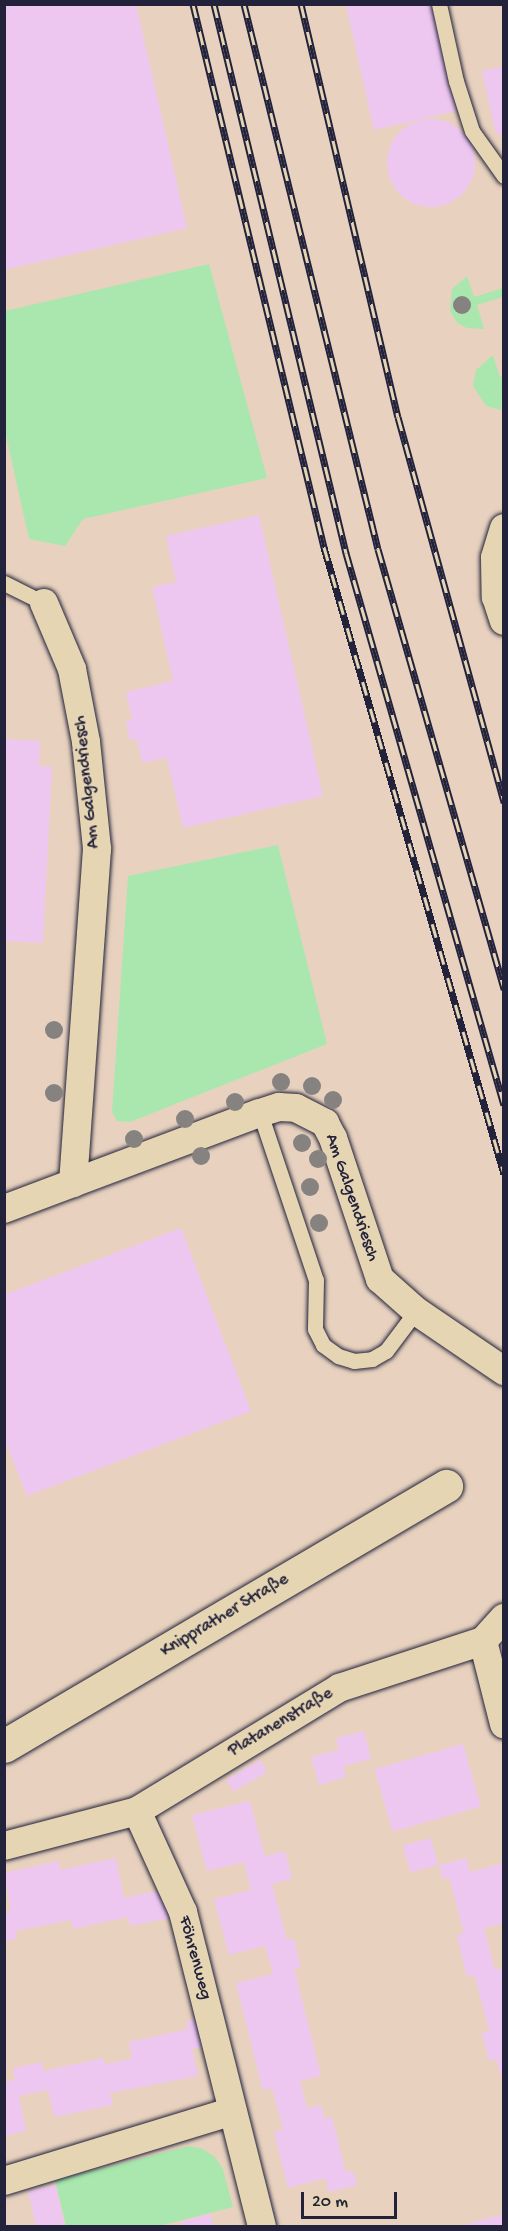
<!DOCTYPE html>
<html>
<head>
<meta charset="utf-8">
<style>
  body { margin:0 }
  #map { position:relative; width:508px; height:2231px; overflow:hidden; background:#e8d2bf; font-family:"Gochi Hand",sans-serif }
  div>[style] { position:absolute }
  [style*='--x'] { left:calc(var(--x)*1px); top:calc(var(--y)*1px); width:calc(var(--w)*1px); rotate:calc(var(--a)*1deg) }
  .green>* { inset:0; background:#a9e7ae }
  .building>* { inset:0; background:#eec7f1; transform-origin:0 0 }
  .round { border-radius:50% }
  .roads { filter:drop-shadow(0 0 2px #22223b) drop-shadow(0 0 2px #22223b) }
  .lane>* { height:15px; margin:-7.5px; padding:0 7.5px; transform-origin:7.5px; border-radius:7.5px; background:#e6d5b2 }
  .street>* { height:28px; margin:-14px; padding:0 14px; transform-origin:14px; border-radius:14px; background:#e6d5b2 }
  .secondary>* { height:33px; margin:-16.5px; padding:0 16.5px; transform-origin:16.5px; border-radius:16.5px; background:#e6d5b2 }
  .rail>* { height:7px; margin-top:-3.5px; transform-origin:0; background:repeating-linear-gradient(90deg,#e6d5b2 0 14px,#22223b 0 28px); box-sizing:border-box; border-block:2px solid #22223b }
  .trees>* { width:18px; height:18px; margin:-9px; border-radius:50%; background:#868280 }
  span { translate:-50% -50%; white-space:nowrap; text-align:center; line-height:1.15; -webkit-text-stroke:5px #e6d5b2; paint-order:stroke }
  .street-label { font-size:18px; color:#22223b }
  .frame { position:absolute; inset:0; border:6px solid #22223b; pointer-events:none }
  .scale { position:absolute; left:301px; top:2192px; width:96px; height:27px; box-sizing:border-box; border:3px solid #22223b; border-top:0; padding-left:8px; font-size:18px; line-height:21px; white-space:nowrap; color:#22223b; -webkit-text-stroke:4px #e6d5b2; paint-order:stroke }
</style>
</head>
<body>
<div id="map">
  <div class="green">
    <div style="clip-path:polygon(209px 264px,267px 478px,83px 519px,65px 546px,29px 539px,5px 431px,5px 311px)"></div>
    <div style="clip-path:polygon(467px 276px,474px 297px,503px 288px,503px 297px,477px 305px,484px 329px,467px 328px,457px 323px,450px 311px,452px 289px)"></div>
    <div style="clip-path:polygon(493px 355px,500px 377px,503px 376px,501px 410px,486px 406px,473px 386px,476px 370px)"></div>
    <div style="clip-path:polygon(278px 845px,327px 1044px,130px 1122px,117px 1121px,112px 1112px,128px 876px)"></div>
    <div style="clip-path:polygon(189px 2146px,203px 2149px,215px 2157px,223px 2169px,233px 2207px,159px 2226px,66px 2226px,55px 2180px)"></div>
  </div>
  <div class="building">
    <div style="clip-path:polygon(4px 4px,136px 4px,187px 228px,4px 270px)"></div>
    <div style="clip-path:polygon(346px 5px,432px 5px,456px 111px,374px 130px)"></div>
    <div style="clip-path:polygon(504px 66px,504px 133px,496px 134px,482px 71px)"></div>
    <div class="round" style="left:387px;top:119px;width:88px;height:88px"></div>
    <div style="clip-path:polygon(259px 515px,323px 796px,183px 828px,167px 758px,142px 763px,137px 739px,130px 740px,126px 721px,132px 719px,126px 692px,173px 681px,152px 587px,176px 582px,166px 536px)"></div>
    <div style="clip-path:polygon(4px 739px,40px 741px,39px 766px,52px 767px,43px 943px,4px 941px)"></div>
    <div style="clip-path:polygon(181px 1228px,251px 1411px,27px 1496px,4px 1438px,4px 1295px)"></div>
    <div style="clip-path:polygon(364px 1731px,371px 1759px,343px 1766px,346px 1777px,319px 1785px,311px 1757px,339px 1750px,336px 1738px)"></div>
    <div style="left:463px;top:1744px;width:65px;height:92px;rotate:74deg"></div>
    <div style="left:260px;top:1760px;width:14px;height:39px;rotate:60deg"></div>
    <div style="clip-path:polygon(250px 1801px,265px 1856px,285px 1851px,292px 1879px,272px 1884px,287px 1940px,294px 1939px,297px 1952px,301px 1967px,294px 1968px,321px 2076px,300px 2081px,304px 2095px,307px 2108px,321px 2105px,325px 2119px,332px 2117px,346px 2173px,353px 2171px,357px 2185px,329px 2192px,325px 2178px,288px 2188px,274px 2132px,283px 2129px,274px 2095px,272px 2088px,263px 2091px,236px 1983px,273px 1974px,265px 1946px,229px 1955px,214px 1899px,251px 1890px,244px 1862px,207px 1871px,192px 1815px)"></div>
    <div style="left:431px;top:1838px;width:28px;height:29px;rotate:75deg"></div>
    <div style="clip-path:polygon(116px 1858px,124px 1898px,157px 1891px,171px 1918px,130px 1926px,128px 1917px,73px 1929px,71px 1920px,16px 1931px,17px 1939px,4px 1942px,4px 1912px,11px 1911px,4px 1873px,59px 1861px,60px 1870px)"></div>
    <div style="clip-path:polygon(467px 1858px,470px 1872px,504px 1863px,504px 1923px,484px 1928px,495px 1970px,504px 1968px,504px 2085px,496px 2059px,489px 2061px,482px 2033px,489px 2031px,482px 2003px,474px 1975px,467px 1977px,460px 1949px,457px 1935px,464px 1933px,449px 1877px,442px 1879px,439px 1865px)"></div>
    <div style="clip-path:polygon(201px 2018px,207px 2046px,192px 2049px,198px 2076px,110px 2093px,113px 2105px,54px 2117px,48px 2090px,19px 2096px,26px 2131px,4px 2136px,4px 2082px,15px 2080px,13px 2068px,42px 2062px,43px 2071px,103px 2058px,104px 2064px,132px 2059px,129px 2042px,188px 2029px,186px 2021px)"></div>
    <div style="clip-path:polygon(56px 2185px,65px 2226px,36px 2226px,28px 2191px)"></div>
    <div style="clip-path:polygon(210px 2214px,213px 2226px,183px 2226px,182px 2221px)"></div>
    <div style="clip-path:polygon(504px 2214px,504px 2226px,459px 2226px)"></div>
  </div>
  <div class="roads">
    <div class="lane">
      <div style="--x:439;--y:4;--w:79;--a:77.6"></div>
      <div style="--x:456;--y:81;--w:52;--a:72.3"></div>
      <div style="--x:472;--y:131;--w:55;--a:54.6"></div>
      <div style="--x:4;--y:583;--w:45;--a:26.6"></div>
      <div style="--x:260;--y:1113;--w:176;--a:71.5"></div>
      <div style="--x:316;--y:1280;--w:49;--a:91.2"></div>
      <div style="--x:315;--y:1329;--w:18;--a:63"></div>
      <div style="--x:323;--y:1345;--w:19;--a:36"></div>
      <div style="--x:338;--y:1356;--w:17;--a:17"></div>
      <div style="--x:354;--y:1361;--w:18;--a:-6"></div>
      <div style="--x:372;--y:1359;--w:16;--a:-30"></div>
      <div style="--x:386;--y:1351;--w:50;--a:-53.1"></div>
    </div>
    <div class="street">
      <div style="--x:504;--y:528;--w:31;--a:107"></div>
      <div style="--x:495;--y:558;--w:39;--a:89"></div>
      <div style="--x:496;--y:597;--w:25;--a:72"></div>
      <div style="--x:44;--y:603;--w:72;--a:67"></div>
      <div style="--x:72;--y:669;--w:74;--a:79.1"></div>
      <div style="--x:86;--y:742;--w:108;--a:84.1"></div>
      <div style="--x:97;--y:849;--w:335;--a:94.1"></div>
      <div style="--x:4;--y:1209;--w:273;--a:-20.6"></div>
      <div style="--x:260;--y:1113;--w:20;--a:-18"></div>
      <div style="--x:279;--y:1107;--w:17;--a:3"></div>
      <div style="--x:296;--y:1108;--w:33;--a:27"></div>
      <div style="--x:325;--y:1123;--w:17;--a:62"></div>
      <div style="--x:333;--y:1138;--w:149;--a:71.6"></div>
      <div style="--x:380;--y:1279;--w:48;--a:41.6"></div>
      <div style="--x:416;--y:1311;--w:107;--a:34.3"></div>
      <div style="--x:483;--y:1641;--w:31;--a:-48"></div>
      <div style="--x:137;--y:1811;--w:111;--a:65.5"></div>
      <div style="--x:183;--y:1912;--w:324;--a:75.9"></div>
      <div style="--x:4;--y:1846;--w:138;--a:-14.7"></div>
      <div style="--x:137;--y:1811;--w:237;--a:-31.3"></div>
      <div style="--x:339;--y:1688;--w:151;--a:-18.1"></div>
      <div style="--x:483;--y:1641;--w:86;--a:75.8"></div>
      <div style="--x:4;--y:2181;--w:239;--a:-17"></div>
    </div>
    <div class="secondary">
      <div style="--x:4;--y:1746;--w:513;--a:-30.47"></div>
    </div>
  </div>
  <div class="rail">
    <div style="--x:193;--y:4;--w:559;--a:76.44"></div>
    <div style="--x:324;--y:547;--w:652;--a:73.98"></div>
    <div style="--x:214;--y:4;--w:565;--a:76.48"></div>
    <div style="--x:346;--y:553;--w:574;--a:74.03"></div>
    <div style="--x:244;--y:4;--w:561;--a:76.19"></div>
    <div style="--x:378;--y:549;--w:458;--a:74"></div>
    <div style="--x:301;--y:4;--w:424;--a:76.8"></div>
    <div style="--x:398;--y:417;--w:400;--a:74.6"></div>
  </div>
  <div class="trees">
    <div style="left:462px;top:305px"></div>
    <div style="left:54px;top:1030px"></div>
    <div style="left:281px;top:1082px"></div>
    <div style="left:312px;top:1086px"></div>
    <div style="left:54px;top:1093px"></div>
    <div style="left:333px;top:1100px"></div>
    <div style="left:235px;top:1102px"></div>
    <div style="left:185px;top:1119px"></div>
    <div style="left:134px;top:1139px"></div>
    <div style="left:302px;top:1143px"></div>
    <div style="left:201px;top:1156px"></div>
    <div style="left:318px;top:1159px"></div>
    <div style="left:310px;top:1187px"></div>
    <div style="left:319px;top:1223px"></div>
  </div>
  <div class="street-label">
    <span style="left:88px;top:782px;rotate:-96deg">Am Galgendriesch</span>
    <span style="left:351px;top:1198px;rotate:71deg">Am Galgendriesch</span>
    <span style="left:225px;top:1616px;rotate:-31deg">Knipprather Straße</span>
    <span style="left:281px;top:1723px;rotate:-31deg">Platanenstraße</span>
    <span style="left:194px;top:1958px;rotate:75deg">Föhrenweg</span>
  </div>
  <div class="frame"></div>
  <div class="scale">20 m</div>
</div>
</body>
</html>
